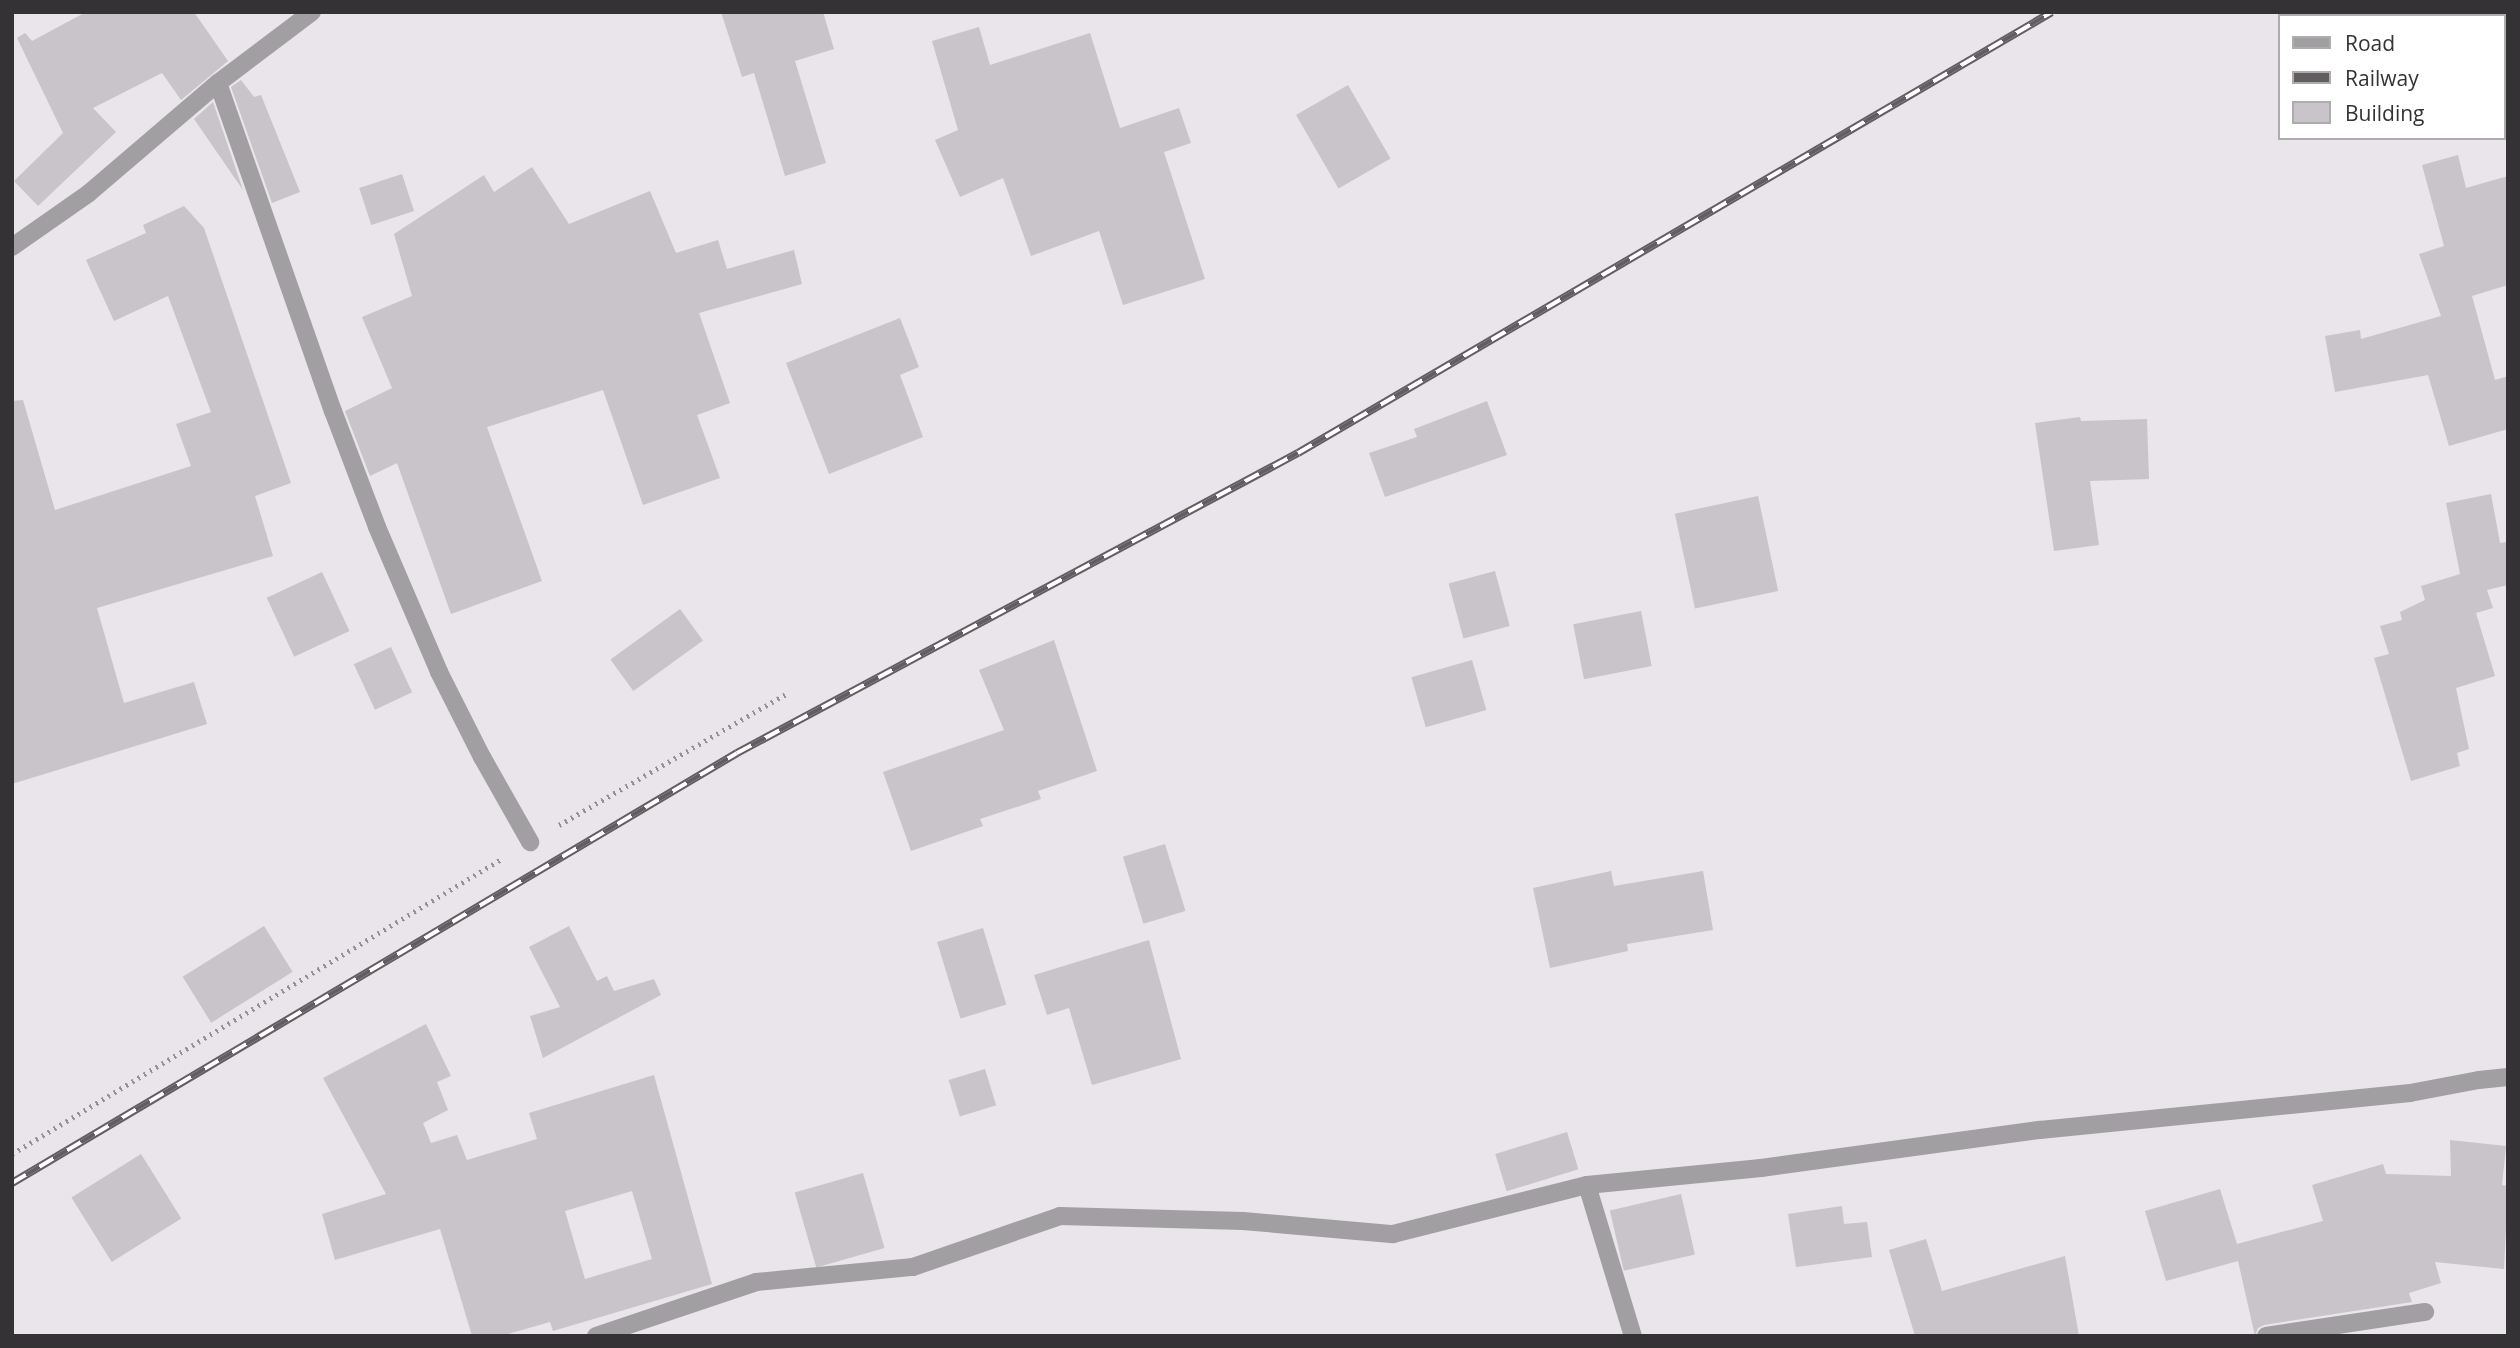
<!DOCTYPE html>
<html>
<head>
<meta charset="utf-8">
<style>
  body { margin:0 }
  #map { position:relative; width:2520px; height:1348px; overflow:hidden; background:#eae4eb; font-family:"Open Sans",sans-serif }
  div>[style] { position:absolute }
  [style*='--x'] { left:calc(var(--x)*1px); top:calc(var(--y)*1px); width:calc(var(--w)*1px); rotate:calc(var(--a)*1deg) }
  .building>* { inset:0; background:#c9c3ca; transform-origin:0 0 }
  .path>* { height:4.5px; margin-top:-2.25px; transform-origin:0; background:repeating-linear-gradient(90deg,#959095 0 2px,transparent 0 7px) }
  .minor>* { height:18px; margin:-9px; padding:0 9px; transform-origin:9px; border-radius:9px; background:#a29fa3 }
  .rail>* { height:8px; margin-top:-4px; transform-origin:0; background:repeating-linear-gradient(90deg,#fff 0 16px,#615d61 0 32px); box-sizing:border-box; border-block:2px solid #615d61 }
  span { translate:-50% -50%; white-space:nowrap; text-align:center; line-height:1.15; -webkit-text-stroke:6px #fff; paint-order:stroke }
  .frame { position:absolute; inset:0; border:14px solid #353235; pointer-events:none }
  .legend { position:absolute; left:2278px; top:14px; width:228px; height:126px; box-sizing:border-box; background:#fff; border:2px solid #aeadae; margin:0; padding:9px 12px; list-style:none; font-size:21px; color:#353235 }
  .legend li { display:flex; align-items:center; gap:14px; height:35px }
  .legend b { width:35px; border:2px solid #aeadae }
</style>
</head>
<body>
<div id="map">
  <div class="building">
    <div style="clip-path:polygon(86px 12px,194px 12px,228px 61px,181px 100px,162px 73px,93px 108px,116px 132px,38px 206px,14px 181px,63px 133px,17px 38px,25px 33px,32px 41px)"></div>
    <div style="clip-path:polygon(721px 12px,823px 12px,834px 49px,795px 61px,826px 163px,785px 176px,754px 73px,742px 77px)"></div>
    <div style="clip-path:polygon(979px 27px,990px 65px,1090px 33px,1120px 128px,1179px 108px,1191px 143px,1164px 152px,1205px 279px,1123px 305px,1099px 231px,1031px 256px,1003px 178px,960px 197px,935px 140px,958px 130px,932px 41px)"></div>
    <div style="clip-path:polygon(241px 80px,254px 97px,261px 95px,300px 192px,272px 203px,231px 87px)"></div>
    <div style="left:1348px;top:85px;width:85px;height:60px;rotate:60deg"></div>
    <div style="clip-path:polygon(213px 102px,243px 190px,194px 119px)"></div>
    <div style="clip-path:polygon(2458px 155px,2466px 188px,2508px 176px,2508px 285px,2472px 296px,2495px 380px,2508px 376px,2508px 429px,2449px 446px,2428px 375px,2335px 392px,2325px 336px,2360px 330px,2361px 339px,2441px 316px,2419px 254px,2444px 246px,2422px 165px)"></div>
    <div style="clip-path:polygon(532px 167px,569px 224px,650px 191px,676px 253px,718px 240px,727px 269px,794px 250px,802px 284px,699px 313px,730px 403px,697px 415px,720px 478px,643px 505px,603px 390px,487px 427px,542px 581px,451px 614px,397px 463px,370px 476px,345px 411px,392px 388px,362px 317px,412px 296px,394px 234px,484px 175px,494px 192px)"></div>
    <div style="left:402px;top:174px;width:39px;height:45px;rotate:72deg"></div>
    <div style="clip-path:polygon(184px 206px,204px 228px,291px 483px,255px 496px,273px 556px,97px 608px,124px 703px,194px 682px,207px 724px,12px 784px,12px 401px,23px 400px,55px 510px,191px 466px,176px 424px,211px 412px,168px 296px,114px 321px,86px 260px,146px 233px,143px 225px)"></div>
    <div style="clip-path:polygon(900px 318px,919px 367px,900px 375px,923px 437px,829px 474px,786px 363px)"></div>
    <div style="clip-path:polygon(1487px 401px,1507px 455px,1385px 497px,1369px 453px,1417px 437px,1414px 429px)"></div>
    <div style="clip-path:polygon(2080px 417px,2081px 421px,2147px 419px,2149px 479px,2090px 481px,2099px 545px,2054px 551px,2035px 423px)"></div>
    <div style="clip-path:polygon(2491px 494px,2500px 543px,2508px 542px,2508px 585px,2487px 590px,2493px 608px,2476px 613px,2495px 676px,2456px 688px,2469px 749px,2457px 753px,2460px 766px,2411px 781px,2374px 658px,2389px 654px,2380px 626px,2402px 620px,2400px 612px,2425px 600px,2421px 586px,2460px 574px,2446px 503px)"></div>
    <div style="left:1758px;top:496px;width:97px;height:85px;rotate:78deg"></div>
    <div style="left:1495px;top:571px;width:57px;height:48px;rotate:75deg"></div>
    <div style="left:322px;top:572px;width:65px;height:61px;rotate:65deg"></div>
    <div style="left:680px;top:609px;width:39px;height:86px;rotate:54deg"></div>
    <div style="left:1641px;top:611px;width:56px;height:69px;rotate:79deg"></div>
    <div style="clip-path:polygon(1054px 640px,1097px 771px,1038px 791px,1041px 799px,980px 819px,983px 826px,911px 851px,883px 772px,1004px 730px,979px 670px)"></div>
    <div style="left:391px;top:647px;width:50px;height:41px;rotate:65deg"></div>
    <div style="left:1472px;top:660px;width:52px;height:63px;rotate:74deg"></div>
    <div style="left:1165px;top:844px;width:70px;height:44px;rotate:73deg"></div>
    <div style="clip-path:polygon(1611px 871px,1614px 886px,1703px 871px,1713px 930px,1627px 944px,1628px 951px,1550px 968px,1533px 888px)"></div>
    <div style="left:264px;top:926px;width:54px;height:96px;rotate:58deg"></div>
    <div style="clip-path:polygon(569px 926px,597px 981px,607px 976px,614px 991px,654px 979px,661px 995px,543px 1058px,530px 1016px,560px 1007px,529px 947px)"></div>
    <div style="left:983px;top:928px;width:80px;height:48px;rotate:73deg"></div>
    <div style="clip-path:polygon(1149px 940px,1181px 1059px,1092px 1085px,1069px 1008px,1047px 1015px,1034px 975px)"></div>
    <div style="clip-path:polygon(evenodd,426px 1024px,451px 1076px,437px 1082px,448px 1110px,423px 1123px,431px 1143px,457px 1135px,467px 1160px,537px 1139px,529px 1113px,654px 1075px,712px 1284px,553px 1331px,550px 1322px,501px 1336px,472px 1336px,440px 1229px,335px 1260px,322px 1214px,386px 1194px,323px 1078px,426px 1024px,632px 1191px,652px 1259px,585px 1279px,565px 1211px,632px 1191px)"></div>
    <div style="left:985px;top:1069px;width:38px;height:38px;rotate:73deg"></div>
    <div style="left:1567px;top:1132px;width:39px;height:75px;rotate:73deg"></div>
    <div style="clip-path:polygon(2450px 1140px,2506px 1146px,2502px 1185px,2508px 1186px,2504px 1269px,2435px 1262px,2441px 1283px,2409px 1293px,2412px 1302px,2264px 1325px,2258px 1328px,2255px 1336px,2238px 1261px,2166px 1281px,2145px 1211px,2220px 1189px,2237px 1244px,2323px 1221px,2312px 1185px,2383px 1164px,2386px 1174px,2451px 1176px)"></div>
    <div style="left:141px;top:1154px;width:76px;height:82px;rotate:58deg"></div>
    <div style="left:863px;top:1173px;width:78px;height:71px;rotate:74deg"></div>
    <div style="left:1681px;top:1194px;width:62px;height:73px;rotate:77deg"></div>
    <div style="clip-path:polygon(1842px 1206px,1844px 1224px,1867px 1222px,1872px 1257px,1796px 1267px,1788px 1214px)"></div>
    <div style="clip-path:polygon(1926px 1239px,1942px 1291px,2065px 1256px,2079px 1336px,1915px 1336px,1889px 1250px)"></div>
  </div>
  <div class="path">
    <div style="--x:559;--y:825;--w:262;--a:-30"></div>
    <div style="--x:12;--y:1154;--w:573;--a:-31.08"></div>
  </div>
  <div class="minor">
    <div style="--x:218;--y:83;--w:348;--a:70.7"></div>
    <div style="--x:333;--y:411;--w:124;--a:69.2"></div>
    <div style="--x:377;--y:527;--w:158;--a:66.8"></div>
    <div style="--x:439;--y:672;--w:95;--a:63.2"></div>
    <div style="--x:482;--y:757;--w:98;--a:60.5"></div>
    <div style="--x:12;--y:247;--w:94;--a:-35"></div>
    <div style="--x:89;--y:193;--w:170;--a:-40.5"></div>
    <div style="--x:218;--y:83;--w:118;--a:-37.1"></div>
    <div style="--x:1587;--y:1185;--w:175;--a:-5.6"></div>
    <div style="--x:1761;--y:1168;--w:282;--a:-7.8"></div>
    <div style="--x:2040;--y:1130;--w:372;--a:-5.7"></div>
    <div style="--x:2410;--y:1093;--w:70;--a:-10.7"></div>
    <div style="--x:2479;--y:1080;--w:29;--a:-6"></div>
    <div style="--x:596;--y:1336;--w:169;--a:-18.6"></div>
    <div style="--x:756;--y:1282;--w:158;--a:-5.5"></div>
    <div style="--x:913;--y:1267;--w:156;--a:-19.1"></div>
    <div style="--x:1060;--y:1216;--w:183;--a:1.6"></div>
    <div style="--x:1243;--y:1221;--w:151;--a:5"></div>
    <div style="--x:1393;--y:1234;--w:200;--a:-14.2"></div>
    <div style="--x:1587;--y:1185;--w:158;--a:73.1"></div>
    <div style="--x:2266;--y:1336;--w:161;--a:-8.6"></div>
  </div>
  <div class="rail">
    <div style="--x:12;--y:1183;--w:843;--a:-30.67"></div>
    <div style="--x:737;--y:753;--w:636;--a:-28.14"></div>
    <div style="--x:1298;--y:453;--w:873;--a:-30.32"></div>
  </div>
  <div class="frame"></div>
  <ul class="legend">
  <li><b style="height:9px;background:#a29fa3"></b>Road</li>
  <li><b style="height:9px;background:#615d61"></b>Railway</li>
  <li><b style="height:19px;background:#c9c3ca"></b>Building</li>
  </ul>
</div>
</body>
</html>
